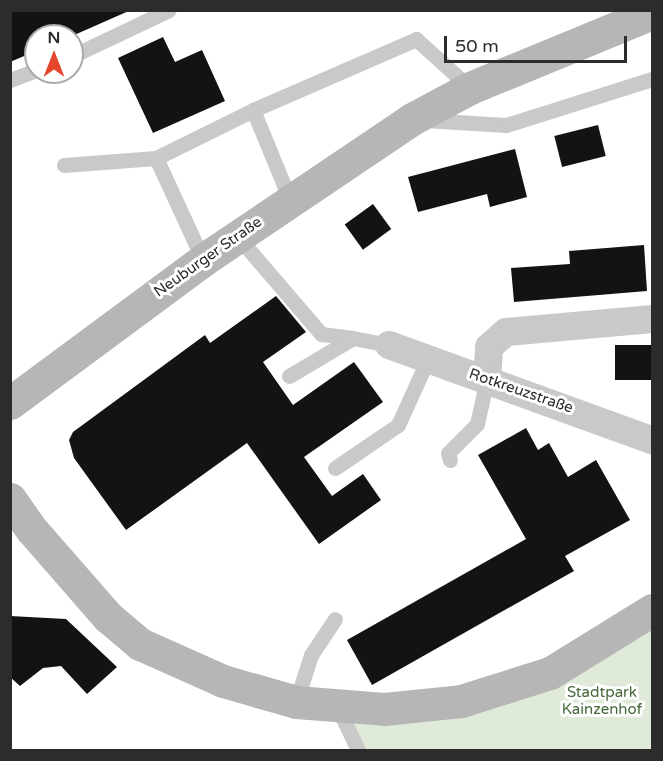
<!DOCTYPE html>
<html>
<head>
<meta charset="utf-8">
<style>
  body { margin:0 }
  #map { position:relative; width:663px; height:761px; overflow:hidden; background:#fff; font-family:"Varela Round",sans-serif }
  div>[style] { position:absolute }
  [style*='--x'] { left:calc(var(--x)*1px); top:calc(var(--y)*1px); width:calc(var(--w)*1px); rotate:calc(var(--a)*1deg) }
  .green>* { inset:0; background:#dfead9 }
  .building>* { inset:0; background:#131313; transform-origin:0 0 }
  .lane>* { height:15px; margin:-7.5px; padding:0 7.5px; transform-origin:7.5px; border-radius:7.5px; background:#c9c9c9 }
  .street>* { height:28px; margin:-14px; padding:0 14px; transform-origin:14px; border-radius:14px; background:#c9c9c9 }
  .secondary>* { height:33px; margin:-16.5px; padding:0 16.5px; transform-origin:16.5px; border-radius:16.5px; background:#b6b6b6 }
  span { translate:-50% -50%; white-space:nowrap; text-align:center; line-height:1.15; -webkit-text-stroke:6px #fff; paint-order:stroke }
  .street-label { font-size:15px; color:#2c2c2c }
  .park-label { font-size:15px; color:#45683a }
  .frame { position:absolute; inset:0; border:12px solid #2c2c2c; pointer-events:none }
  .north { position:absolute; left:24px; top:24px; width:60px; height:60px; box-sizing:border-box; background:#fff; border:2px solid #ababab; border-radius:50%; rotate:0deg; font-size:16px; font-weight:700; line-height:24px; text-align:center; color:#2c2c2c }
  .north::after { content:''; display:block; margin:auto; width:21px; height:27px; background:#e6472c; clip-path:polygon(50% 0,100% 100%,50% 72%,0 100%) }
  .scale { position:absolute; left:444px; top:36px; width:183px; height:27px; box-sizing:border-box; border:3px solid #2c2c2c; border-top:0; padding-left:8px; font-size:18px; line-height:21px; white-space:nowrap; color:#2c2c2c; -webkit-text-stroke:4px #fff; paint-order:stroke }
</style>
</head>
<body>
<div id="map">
  <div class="green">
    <div style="clip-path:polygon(652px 610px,652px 750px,361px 750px,338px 709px,447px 704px)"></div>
  </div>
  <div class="building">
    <div style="clip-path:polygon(10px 10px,131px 10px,72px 36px,36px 36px,36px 51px,10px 62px)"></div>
    <div style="clip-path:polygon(163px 37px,175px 62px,202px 50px,225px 101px,153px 133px,118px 58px)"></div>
    <div style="left:598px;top:125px;width:32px;height:45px;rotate:76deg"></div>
    <div style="clip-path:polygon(515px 149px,527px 197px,490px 207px,487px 194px,418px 212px,408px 177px)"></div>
    <div style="left:373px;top:204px;width:31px;height:35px;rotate:54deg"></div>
    <div style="clip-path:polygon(644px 245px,647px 291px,514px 302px,511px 268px,570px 264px,569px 251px)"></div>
    <div style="clip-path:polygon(276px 296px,306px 332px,263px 362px,293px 405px,354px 362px,383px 402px,304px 457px,332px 496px,363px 474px,381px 500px,319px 544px,247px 443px,126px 530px,74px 458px,69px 440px,73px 432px,205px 335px,210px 343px)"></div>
    <div style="left:652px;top:345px;width:35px;height:37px;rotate:90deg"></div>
    <div style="clip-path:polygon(526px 428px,538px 450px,549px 443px,568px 477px,596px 460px,630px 520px,565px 556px,574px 571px,372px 685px,347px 640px,526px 539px,478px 455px)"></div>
    <div style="clip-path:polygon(10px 616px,66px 619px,117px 667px,87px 694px,61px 666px,43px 668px,20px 686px,10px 677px)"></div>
  </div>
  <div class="lane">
    <div style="--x:72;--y:56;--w:107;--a:-25.4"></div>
    <div style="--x:10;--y:80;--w:28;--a:-21"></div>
    <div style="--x:424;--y:120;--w:82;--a:3.5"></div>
    <div style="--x:506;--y:125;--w:153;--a:-17.5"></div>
    <div style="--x:64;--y:165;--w:92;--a:-4.4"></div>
    <div style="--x:290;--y:200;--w:97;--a:-112.3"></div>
    <div style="--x:253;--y:110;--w:178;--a:-23.5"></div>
    <div style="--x:416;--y:39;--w:73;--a:42.2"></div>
    <div style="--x:238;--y:237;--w:128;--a:49.4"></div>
    <div style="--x:321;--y:334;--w:32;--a:7"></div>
    <div style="--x:203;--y:260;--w:112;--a:-114.7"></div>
    <div style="--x:156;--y:158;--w:108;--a:-26.3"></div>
    <div style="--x:289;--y:376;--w:74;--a:-30.7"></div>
    <div style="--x:353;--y:338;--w:37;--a:11"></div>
    <div style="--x:450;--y:460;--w:7;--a:-106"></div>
    <div style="--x:448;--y:453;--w:41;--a:-45"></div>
    <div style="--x:477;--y:424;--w:46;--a:-77.5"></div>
    <div style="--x:335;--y:468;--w:76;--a:-34.3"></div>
    <div style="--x:398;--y:425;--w:72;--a:-65.6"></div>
    <div style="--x:296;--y:702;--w:49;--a:-72.3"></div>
    <div style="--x:311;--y:655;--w:43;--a:-56.3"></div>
    <div style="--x:338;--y:708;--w:47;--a:64.5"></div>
  </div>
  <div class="street">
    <div style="--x:389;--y:345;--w:280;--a:19.9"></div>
    <div style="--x:487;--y:379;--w:32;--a:-86"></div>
    <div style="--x:489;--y:347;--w:23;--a:-41"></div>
    <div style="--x:506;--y:332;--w:147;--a:-5.1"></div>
  </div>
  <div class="secondary">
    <div style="--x:10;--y:403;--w:240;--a:-36.5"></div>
    <div style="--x:203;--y:260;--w:252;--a:-34"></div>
    <div style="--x:412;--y:119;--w:66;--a:-28.1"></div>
    <div style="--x:470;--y:88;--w:197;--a:-22.4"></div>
    <div style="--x:10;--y:499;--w:38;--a:55"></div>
    <div style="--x:32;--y:530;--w:116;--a:48.9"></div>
    <div style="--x:108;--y:617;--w:42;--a:40.2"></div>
    <div style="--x:140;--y:644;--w:91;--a:24"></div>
    <div style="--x:223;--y:681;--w:76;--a:16"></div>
    <div style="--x:296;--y:702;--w:88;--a:4.5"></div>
    <div style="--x:384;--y:709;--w:77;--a:-5.9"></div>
    <div style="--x:461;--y:701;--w:93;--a:-17.5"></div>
    <div style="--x:550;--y:673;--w:120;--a:-31.7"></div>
  </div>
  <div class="street-label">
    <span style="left:208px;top:257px;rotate:-35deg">Neuburger Straße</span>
    <span style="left:521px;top:391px;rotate:19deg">Rotkreuzstraße</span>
  </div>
  <div class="park-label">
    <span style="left:602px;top:701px">Stadtpark<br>Kainzenhof</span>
  </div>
  <div class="frame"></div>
  <div class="north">N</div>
  <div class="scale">50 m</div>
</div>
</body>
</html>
